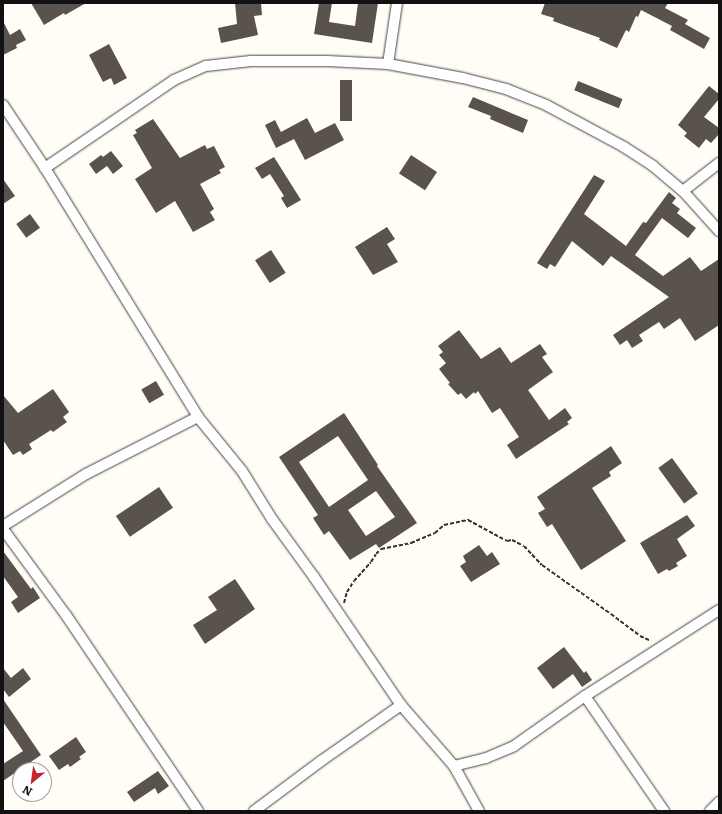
<!DOCTYPE html>
<html>
<head>
<meta charset="utf-8">
<style>
  body { margin:0 }
  #map { position:relative; width:722px; height:814px; overflow:hidden; background:#fffdf5; font-family:Literata,serif }
  div>[style] { position:absolute }
  [style*='--x'] { left:calc(var(--x)*1px); top:calc(var(--y)*1px); width:calc(var(--w)*1px); rotate:calc(var(--a)*1deg) }
  .building>* { inset:0; background:#5a524d; transform-origin:0 0 }
  .path>* { height:2px; margin-top:-1px; transform-origin:0; background:repeating-linear-gradient(90deg,#333 0 4px,transparent 0 6px) }
  .roads { filter:drop-shadow(0 0 1px #444) drop-shadow(0 0 1px #444) }
  .minor>* { height:10px; margin:-5px; padding:0 5px; transform-origin:5px; border-radius:5px; background:#fff }
  span { translate:-50% -50%; white-space:nowrap; text-align:center; line-height:1.15; -webkit-text-stroke:4px #fff; paint-order:stroke }
  .frame { position:absolute; inset:0; border:4px solid #111; pointer-events:none }
  .north { position:absolute; left:12px; top:762px; width:40px; height:40px; box-sizing:border-box; background:#fff; border:1px solid #a0a0a0; border-radius:50%; rotate:209deg; font-size:11px; font-weight:700; line-height:16px; text-align:center; color:#111 }
  .north::after { content:''; display:block; margin:auto; width:14px; height:18px; background:#c4262e; clip-path:polygon(50% 0,100% 100%,50% 72%,0 100%) }
</style>
</head>
<body>
<div id="map">
  <div class="building">
    <div style="clip-path:polygon(31px 3px,86px 3px,65px 15px,64px 13px,44px 25px)"></div>
    <div style="clip-path:polygon(235px 3px,261px 3px,262px 15px,254px 16px,258px 35px,221px 43px,218px 28px,237px 24px)"></div>
    <div style="clip-path:polygon(319px 3px,332px 3px,329px 22px,355px 26px,358px 3px,378px 3px,372px 43px,314px 34px)"></div>
    <div style="clip-path:polygon(545px 3px,668px 3px,665px 8px,688px 20px,685px 24px,710px 38px,704px 49px,670px 30px,672px 26px,641px 10px,638px 17px,636px 16px,629px 32px,626px 30px,617px 48px,599px 40px,600px 38px,553px 21px,554px 18px,541px 14px)"></div>
    <div style="clip-path:polygon(3px 21px,10px 35px,20px 29px,26px 40px,16px 45px,17px 48px,3px 55px)"></div>
    <div style="clip-path:polygon(109px 44px,127px 78px,114px 85px,111px 78px,103px 82px,89px 55px)"></div>
    <div style="left:340px;top:80px;width:12px;height:41px"></div>
    <div style="left:578px;top:81px;width:48px;height:10px;rotate:22deg"></div>
    <div style="clip-path:polygon(709px 86px,719px 94px,719px 99px,704px 117px,719px 128px,719px 134px,711px 143px,706px 139px,699px 148px,684px 136px,687px 133px,678px 125px)"></div>
    <div style="clip-path:polygon(473px 97px,528px 120px,523px 133px,490px 119px,491px 116px,468px 107px)"></div>
    <div style="clip-path:polygon(307px 118px,315px 133px,335px 123px,344px 140px,305px 160px,294px 139px,276px 148px,265px 125px,275px 120px,281px 132px)"></div>
    <div style="clip-path:polygon(153px 119px,180px 158px,205px 145px,207px 149px,214px 146px,225px 167px,219px 170px,221px 173px,200px 184px,214px 209px,210px 212px,215px 220px,193px 232px,175px 201px,156px 213px,135px 179px,152px 168px,133px 135px,137px 133px,135px 130px)"></div>
    <div style="clip-path:polygon(111px 151px,123px 166px,113px 174px,107px 166px,96px 174px,89px 164px,101px 155px,103px 157px)"></div>
    <div style="left:411px;top:155px;width:31px;height:22px;rotate:33deg"></div>
    <div style="clip-path:polygon(274px 157px,301px 200px,287px 208px,281px 198px,284px 196px,270px 174px,262px 179px,255px 168px)"></div>
    <div style="clip-path:polygon(594px 175px,605px 181px,584px 214px,626px 246px,643px 222px,646px 223px,669px 192px,676px 198px,672px 203px,680px 209px,677px 213px,696px 228px,688px 238px,662px 218px,635px 255px,663px 276px,690px 257px,701px 271px,719px 259px,719px 325px,695px 341px,680px 318px,664px 329px,659px 322px,639px 335px,643px 341px,632px 348px,627px 340px,620px 345px,613px 335px,669px 297px,611px 256px,603px 266px,572px 241px,555px 267px,550px 264px,547px 269px,537px 263px)"></div>
    <div style="clip-path:polygon(3px 179px,15px 196px,3px 204px)"></div>
    <div style="left:30px;top:214px;width:17px;height:17px;rotate:54deg"></div>
    <div style="clip-path:polygon(387px 227px,395px 239px,387px 244px,398px 262px,373px 275px,355px 247px)"></div>
    <div style="left:271px;top:250px;width:27px;height:19px;rotate:57deg"></div>
    <div style="clip-path:polygon(459px 330px,481px 359px,500px 347px,511px 363px,540px 344px,547px 354px,542px 357px,553px 372px,528px 390px,549px 420px,565px 408px,572px 418px,567px 422px,569px 424px,516px 459px,507px 445px,519px 437px,500px 408px,492px 413px,478px 391px,475px 394px,474px 392px,466px 399px,461px 393px,458px 395px,448px 384px,450px 383px,439px 369px,446px 363px,439px 355px,443px 352px,438px 346px)"></div>
    <div style="left:156px;top:381px;width:16px;height:17px;rotate:60deg"></div>
    <div style="clip-path:polygon(53px 389px,69px 412px,63px 417px,67px 422px,53px 432px,51px 430px,29px 444px,32px 449px,23px 455px,20px 451px,13px 455px,3px 440px,3px 395px,18px 413px)"></div>
    <div style="clip-path:polygon(evenodd,344px 413px,378px 465px,377px 466px,417px 523px,379px 548px,376px 544px,350px 560px,329px 531px,324px 535px,313px 518px,318px 515px,279px 457px,344px 413px,338px 436px,368px 480px,329px 507px,299px 462px,338px 436px,344px 413px,376px 491px,395px 517px,366px 536px,348px 510px,376px 491px)"></div>
    <div style="clip-path:polygon(611px 446px,622px 463px,609px 472px,611px 476px,592px 488px,626px 541px,581px 570px,552px 524px,547px 527px,538px 513px,545px 509px,537px 497px)"></div>
    <div style="left:672px;top:458px;width:44px;height:17px;rotate:54deg"></div>
    <div style="left:159px;top:487px;width:25px;height:52px;rotate:56deg"></div>
    <div style="clip-path:polygon(687px 515px,695px 526px,677px 539px,687px 556px,676px 563px,678px 566px,669px 571px,667px 569px,658px 574px,640px 543px)"></div>
    <div style="clip-path:polygon(479px 545px,487px 556px,492px 552px,500px 564px,471px 582px,460px 566px,466px 562px,463px 556px)"></div>
    <div style="clip-path:polygon(3px 551px,31px 589px,33px 587px,40px 598px,18px 613px,11px 602px,18px 597px,3px 576px)"></div>
    <div style="clip-path:polygon(235px 579px,255px 609px,205px 644px,193px 625px,217px 610px,208px 597px)"></div>
    <div style="clip-path:polygon(564px 647px,584px 673px,586px 671px,592px 680px,582px 687px,573px 674px,553px 689px,537px 668px)"></div>
    <div style="clip-path:polygon(3px 668px,11px 678px,23px 668px,31px 679px,9px 697px,3px 689px)"></div>
    <div style="clip-path:polygon(3px 699px,41px 755px,3px 781px,3px 764px,23px 751px,3px 722px)"></div>
    <div style="clip-path:polygon(76px 737px,86px 752px,79px 757px,81px 759px,70px 767px,68px 764px,59px 770px,49px 756px)"></div>
    <div style="clip-path:polygon(158px 771px,169px 786px,158px 794px,155px 788px,134px 802px,127px 792px)"></div>
  </div>
  <div class="path">
    <div style="--x:344;--y:603;--w:11;--a:-75"></div>
    <div style="--x:347;--y:592;--w:13;--a:-58"></div>
    <div style="--x:354;--y:581;--w:25;--a:-48"></div>
    <div style="--x:371;--y:562;--w:9;--a:-58"></div>
    <div style="--x:376;--y:554;--w:7;--a:-45"></div>
    <div style="--x:381;--y:549;--w:31;--a:-11"></div>
    <div style="--x:411;--y:543;--w:26;--a:-23"></div>
    <div style="--x:435;--y:533;--w:12;--a:-42"></div>
    <div style="--x:444;--y:525;--w:25;--a:-12"></div>
    <div style="--x:468;--y:520;--w:44;--a:28.3"></div>
    <div style="--x:507;--y:541;--w:5;--a:-11"></div>
    <div style="--x:512;--y:540;--w:13;--a:27"></div>
    <div style="--x:524;--y:546;--w:26;--a:47"></div>
    <div style="--x:542;--y:565;--w:85;--a:35.4"></div>
    <div style="--x:611;--y:614;--w:36;--a:37"></div>
    <div style="--x:640;--y:636;--w:12;--a:24"></div>
  </div>
  <div class="roads">
    <div class="minor">
      <div style="--x:388;--y:64;--w:62;--a:-81.6"></div>
      <div style="--x:3;--y:105;--w:76;--a:56.3"></div>
      <div style="--x:45;--y:168;--w:292;--a:58.4"></div>
      <div style="--x:45;--y:168;--w:156;--a:-34.3"></div>
      <div style="--x:174;--y:80;--w:35;--a:-24"></div>
      <div style="--x:206;--y:66;--w:45;--a:-6.3"></div>
      <div style="--x:251;--y:61;--w:76;--a:0"></div>
      <div style="--x:327;--y:61;--w:61;--a:2.8"></div>
      <div style="--x:388;--y:64;--w:76;--a:10.6"></div>
      <div style="--x:463;--y:78;--w:44;--a:14.3"></div>
      <div style="--x:506;--y:89;--w:43;--a:21.8"></div>
      <div style="--x:546;--y:105;--w:89;--a:28.3"></div>
      <div style="--x:624;--y:147;--w:35;--a:33"></div>
      <div style="--x:653;--y:166;--w:39;--a:40"></div>
      <div style="--x:683;--y:191;--w:54;--a:48"></div>
      <div style="--x:683;--y:191;--w:46;--a:-37.9"></div>
      <div style="--x:3;--y:526;--w:98;--a:-32.1"></div>
      <div style="--x:86;--y:474;--w:126;--a:-27"></div>
      <div style="--x:198;--y:417;--w:70;--a:50.8"></div>
      <div style="--x:242;--y:471;--w:57;--a:58"></div>
      <div style="--x:272;--y:519;--w:72;--a:54.1"></div>
      <div style="--x:314;--y:577;--w:155;--a:55.8"></div>
      <div style="--x:3;--y:529;--w:107;--a:53.8"></div>
      <div style="--x:66;--y:615;--w:236;--a:56"></div>
      <div style="--x:585;--y:696;--w:140;--a:55.5"></div>
      <div style="--x:454;--y:766;--w:51;--a:60.9"></div>
      <div style="--x:254;--y:811;--w:84;--a:-36.7"></div>
      <div style="--x:321;--y:761;--w:98;--a:-35"></div>
      <div style="--x:401;--y:705;--w:81;--a:49"></div>
      <div style="--x:454;--y:766;--w:33;--a:-14"></div>
      <div style="--x:486;--y:758;--w:30;--a:-23"></div>
      <div style="--x:514;--y:746;--w:87;--a:-35.2"></div>
      <div style="--x:585;--y:696;--w:159;--a:-32.7"></div>
      <div style="--x:710;--y:811;--w:13;--a:-45"></div>
    </div>
  </div>
  <div class="frame"></div>
  <div class="north">N</div>
</div>
</body>
</html>
